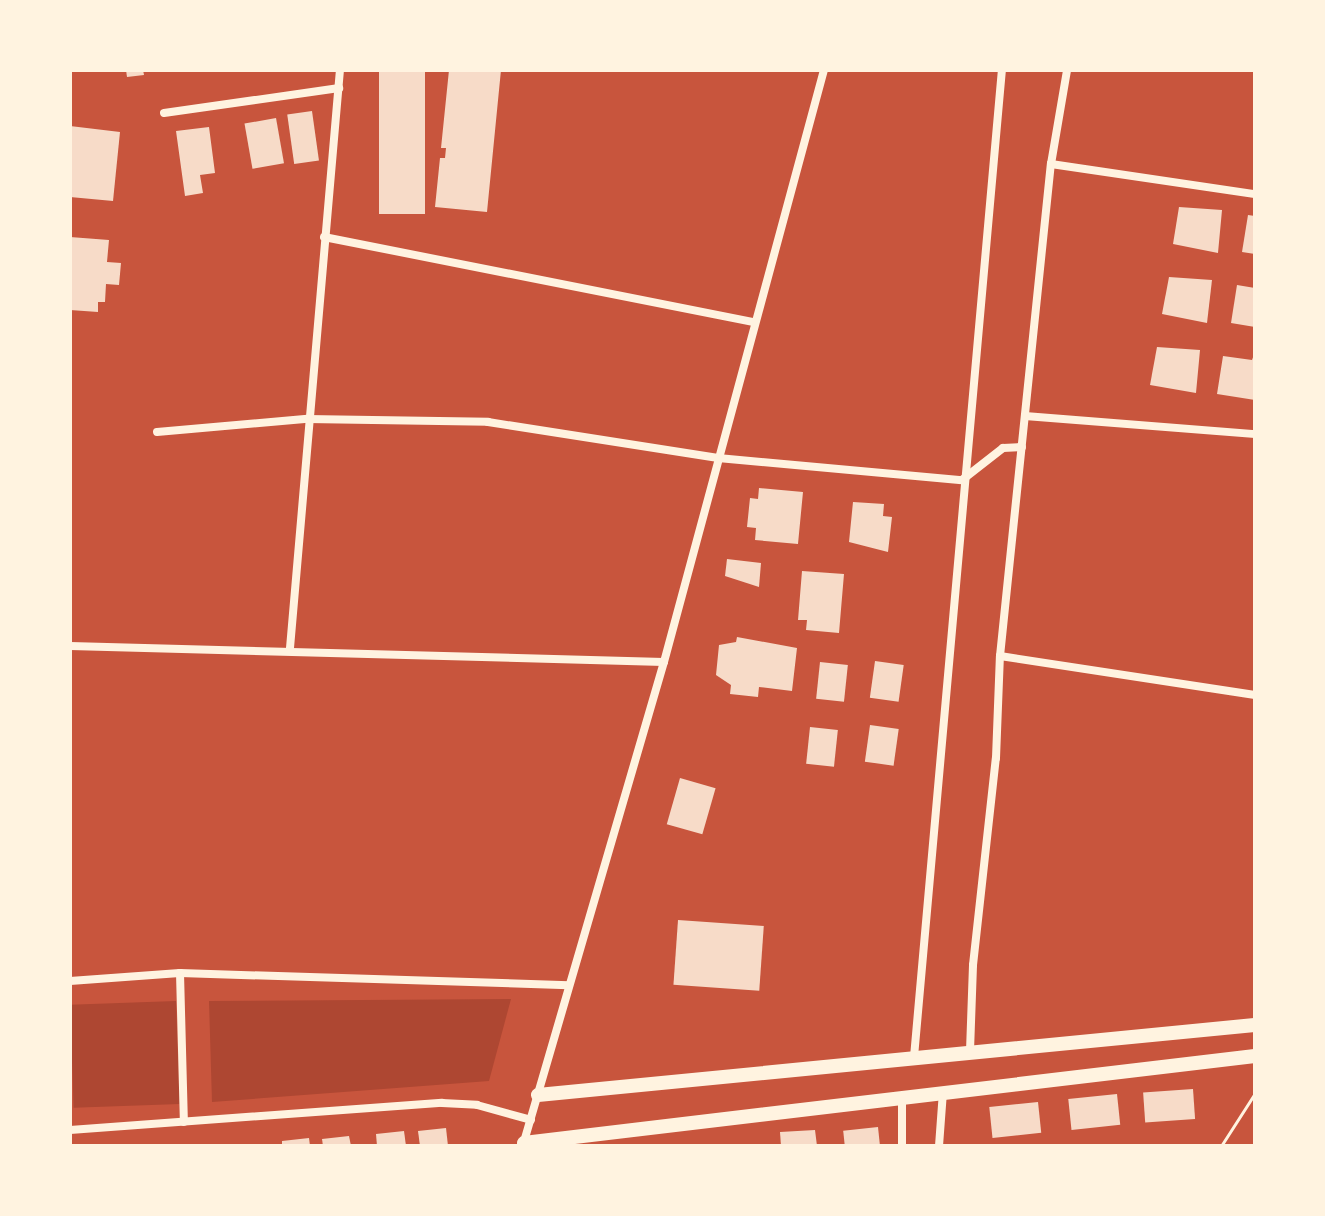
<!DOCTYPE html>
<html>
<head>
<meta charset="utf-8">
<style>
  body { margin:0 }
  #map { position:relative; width:1325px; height:1216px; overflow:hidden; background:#c8553d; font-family:"DM Sans",sans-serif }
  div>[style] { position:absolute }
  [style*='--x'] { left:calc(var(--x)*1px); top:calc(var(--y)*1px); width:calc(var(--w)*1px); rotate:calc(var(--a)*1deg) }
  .green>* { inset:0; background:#ae4732; transform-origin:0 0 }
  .building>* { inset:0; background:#f7dbc8; transform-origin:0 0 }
  .path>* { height:3px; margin:-1.5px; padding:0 1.5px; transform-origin:1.5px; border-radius:1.5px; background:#fff3e0 }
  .minor>* { height:8px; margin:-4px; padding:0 4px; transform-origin:4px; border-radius:4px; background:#fff3e0 }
  .tertiary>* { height:14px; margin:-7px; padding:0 7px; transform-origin:7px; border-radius:7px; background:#fff3e0 }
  span { translate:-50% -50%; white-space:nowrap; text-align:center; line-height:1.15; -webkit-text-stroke:8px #fff3e0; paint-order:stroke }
  .frame { position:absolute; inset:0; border:72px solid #fff3e0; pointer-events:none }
</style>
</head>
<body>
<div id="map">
  <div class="green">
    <div style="clip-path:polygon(511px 999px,489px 1081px,212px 1102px,209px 1001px)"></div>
    <div style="left:176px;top:1001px;width:103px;height:106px;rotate:88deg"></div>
  </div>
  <div class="building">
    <div style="clip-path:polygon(126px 70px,143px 70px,144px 75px,127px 77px)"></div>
    <div style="left:379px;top:70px;width:46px;height:144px"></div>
    <div style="clip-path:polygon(449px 70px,501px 70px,487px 212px,435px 207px,440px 158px,445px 158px,446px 148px,441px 148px)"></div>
    <div style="left:312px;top:111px;width:50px;height:25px;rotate:82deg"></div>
    <div style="left:276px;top:118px;width:46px;height:32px;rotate:80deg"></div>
    <div style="clip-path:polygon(70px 126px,120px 132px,113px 201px,70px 197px)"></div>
    <div style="clip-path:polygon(209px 127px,215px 173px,200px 175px,203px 193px,185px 196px,176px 131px)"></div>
    <div style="clip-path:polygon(1179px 207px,1222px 210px,1218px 253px,1173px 244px)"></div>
    <div style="clip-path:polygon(1248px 215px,1255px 216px,1255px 254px,1242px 252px)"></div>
    <div style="clip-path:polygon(70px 237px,109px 240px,107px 262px,121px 263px,119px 285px,106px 284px,105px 302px,98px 302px,98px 312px,70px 310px)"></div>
    <div style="clip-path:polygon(1169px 277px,1212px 280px,1207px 323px,1162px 314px)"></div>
    <div style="clip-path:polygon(1237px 285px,1255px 288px,1255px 327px,1231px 323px)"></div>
    <div style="clip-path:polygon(1157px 347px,1200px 350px,1196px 393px,1150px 385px)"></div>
    <div style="clip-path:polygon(1255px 352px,1255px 400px,1217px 394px,1223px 356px,1252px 360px)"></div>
    <div style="clip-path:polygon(759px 488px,803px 492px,798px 544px,755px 540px,756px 528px,747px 527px,750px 498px,758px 499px)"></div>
    <div style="clip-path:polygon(853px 502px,884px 504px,883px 516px,892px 517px,888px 552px,849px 542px)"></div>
    <div style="clip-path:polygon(727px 559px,761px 563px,759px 587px,725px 576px)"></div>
    <div style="clip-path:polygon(802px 571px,844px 574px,839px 633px,806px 630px,807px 620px,798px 620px)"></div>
    <div style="clip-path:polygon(737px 637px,797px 648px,792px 691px,759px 687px,758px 697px,730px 694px,731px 685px,716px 675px,719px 645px,736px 642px)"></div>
    <div style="left:875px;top:661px;width:29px;height:37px;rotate:8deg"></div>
    <div style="left:820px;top:662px;width:28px;height:37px;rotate:6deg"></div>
    <div style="left:870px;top:725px;width:29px;height:37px;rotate:8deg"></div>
    <div style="left:810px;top:727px;width:28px;height:37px;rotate:6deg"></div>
    <div style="left:680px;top:778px;width:37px;height:48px;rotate:16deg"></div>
    <div style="left:678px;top:920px;width:86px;height:65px;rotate:4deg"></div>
    <div style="left:1193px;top:1089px;width:30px;height:50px;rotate:86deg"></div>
    <div style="left:1117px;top:1094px;width:31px;height:49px;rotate:84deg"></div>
    <div style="left:1038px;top:1102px;width:31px;height:49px;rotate:84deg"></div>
    <div style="left:878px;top:1127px;width:19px;height:35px;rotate:84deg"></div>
    <div style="clip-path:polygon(446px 1128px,448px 1146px,420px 1146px,418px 1131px)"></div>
    <div style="clip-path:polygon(815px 1130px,817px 1146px,781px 1146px,780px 1132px)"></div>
    <div style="clip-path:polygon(404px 1131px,406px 1146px,377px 1146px,376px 1134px)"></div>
    <div style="clip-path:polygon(349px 1136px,351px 1146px,323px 1146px,322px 1139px)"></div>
    <div style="clip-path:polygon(309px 1138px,310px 1146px,282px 1146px,282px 1141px)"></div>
  </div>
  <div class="path">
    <div style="--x:1221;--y:1146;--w:63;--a:-57.3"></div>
  </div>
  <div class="minor">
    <div style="--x:164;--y:113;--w:177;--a:-8.1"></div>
    <div style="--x:1051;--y:164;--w:206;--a:8.4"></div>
    <div style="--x:324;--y:237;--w:438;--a:11.2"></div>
    <div style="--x:1025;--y:416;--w:231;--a:4.5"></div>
    <div style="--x:157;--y:432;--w:151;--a:-5"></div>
    <div style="--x:307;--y:419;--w:181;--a:0.9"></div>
    <div style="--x:488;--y:422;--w:233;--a:8.9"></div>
    <div style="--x:718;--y:458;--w:245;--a:5.2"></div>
    <div style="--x:962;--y:480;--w:52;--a:-38"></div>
    <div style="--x:1003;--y:448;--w:19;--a:-3"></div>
    <div style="--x:70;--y:646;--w:594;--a:1.54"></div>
    <div style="--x:290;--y:648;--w:580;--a:-85.06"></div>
    <div style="--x:1000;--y:656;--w:258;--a:8.7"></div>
    <div style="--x:180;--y:973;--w:149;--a:88.5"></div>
    <div style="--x:70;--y:981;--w:110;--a:-4.2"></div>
    <div style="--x:180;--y:973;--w:389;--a:1.8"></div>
    <div style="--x:970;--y:1051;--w:86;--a:-88"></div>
    <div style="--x:973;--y:965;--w:208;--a:-83.7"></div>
    <div style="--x:996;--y:758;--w:102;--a:-87.8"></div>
    <div style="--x:1000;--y:656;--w:495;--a:-84.1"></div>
    <div style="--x:1051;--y:164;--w:95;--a:-80.3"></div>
    <div style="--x:914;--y:1057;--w:991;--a:-84.91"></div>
    <div style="--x:902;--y:1096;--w:50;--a:90"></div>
    <div style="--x:70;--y:1130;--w:373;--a:-4.2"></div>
    <div style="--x:442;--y:1103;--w:35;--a:3"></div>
    <div style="--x:477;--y:1105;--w:56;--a:15.5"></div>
    <div style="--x:523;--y:1145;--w:503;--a:-73.73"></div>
    <div style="--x:664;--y:662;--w:613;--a:-74.88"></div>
    <div style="--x:939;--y:1146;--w:55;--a:-85.8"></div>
  </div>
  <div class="tertiary">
    <div style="--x:538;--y:1095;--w:720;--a:-5.58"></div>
    <div style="--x:524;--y:1143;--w:736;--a:-6.79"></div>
  </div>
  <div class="frame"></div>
</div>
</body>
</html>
